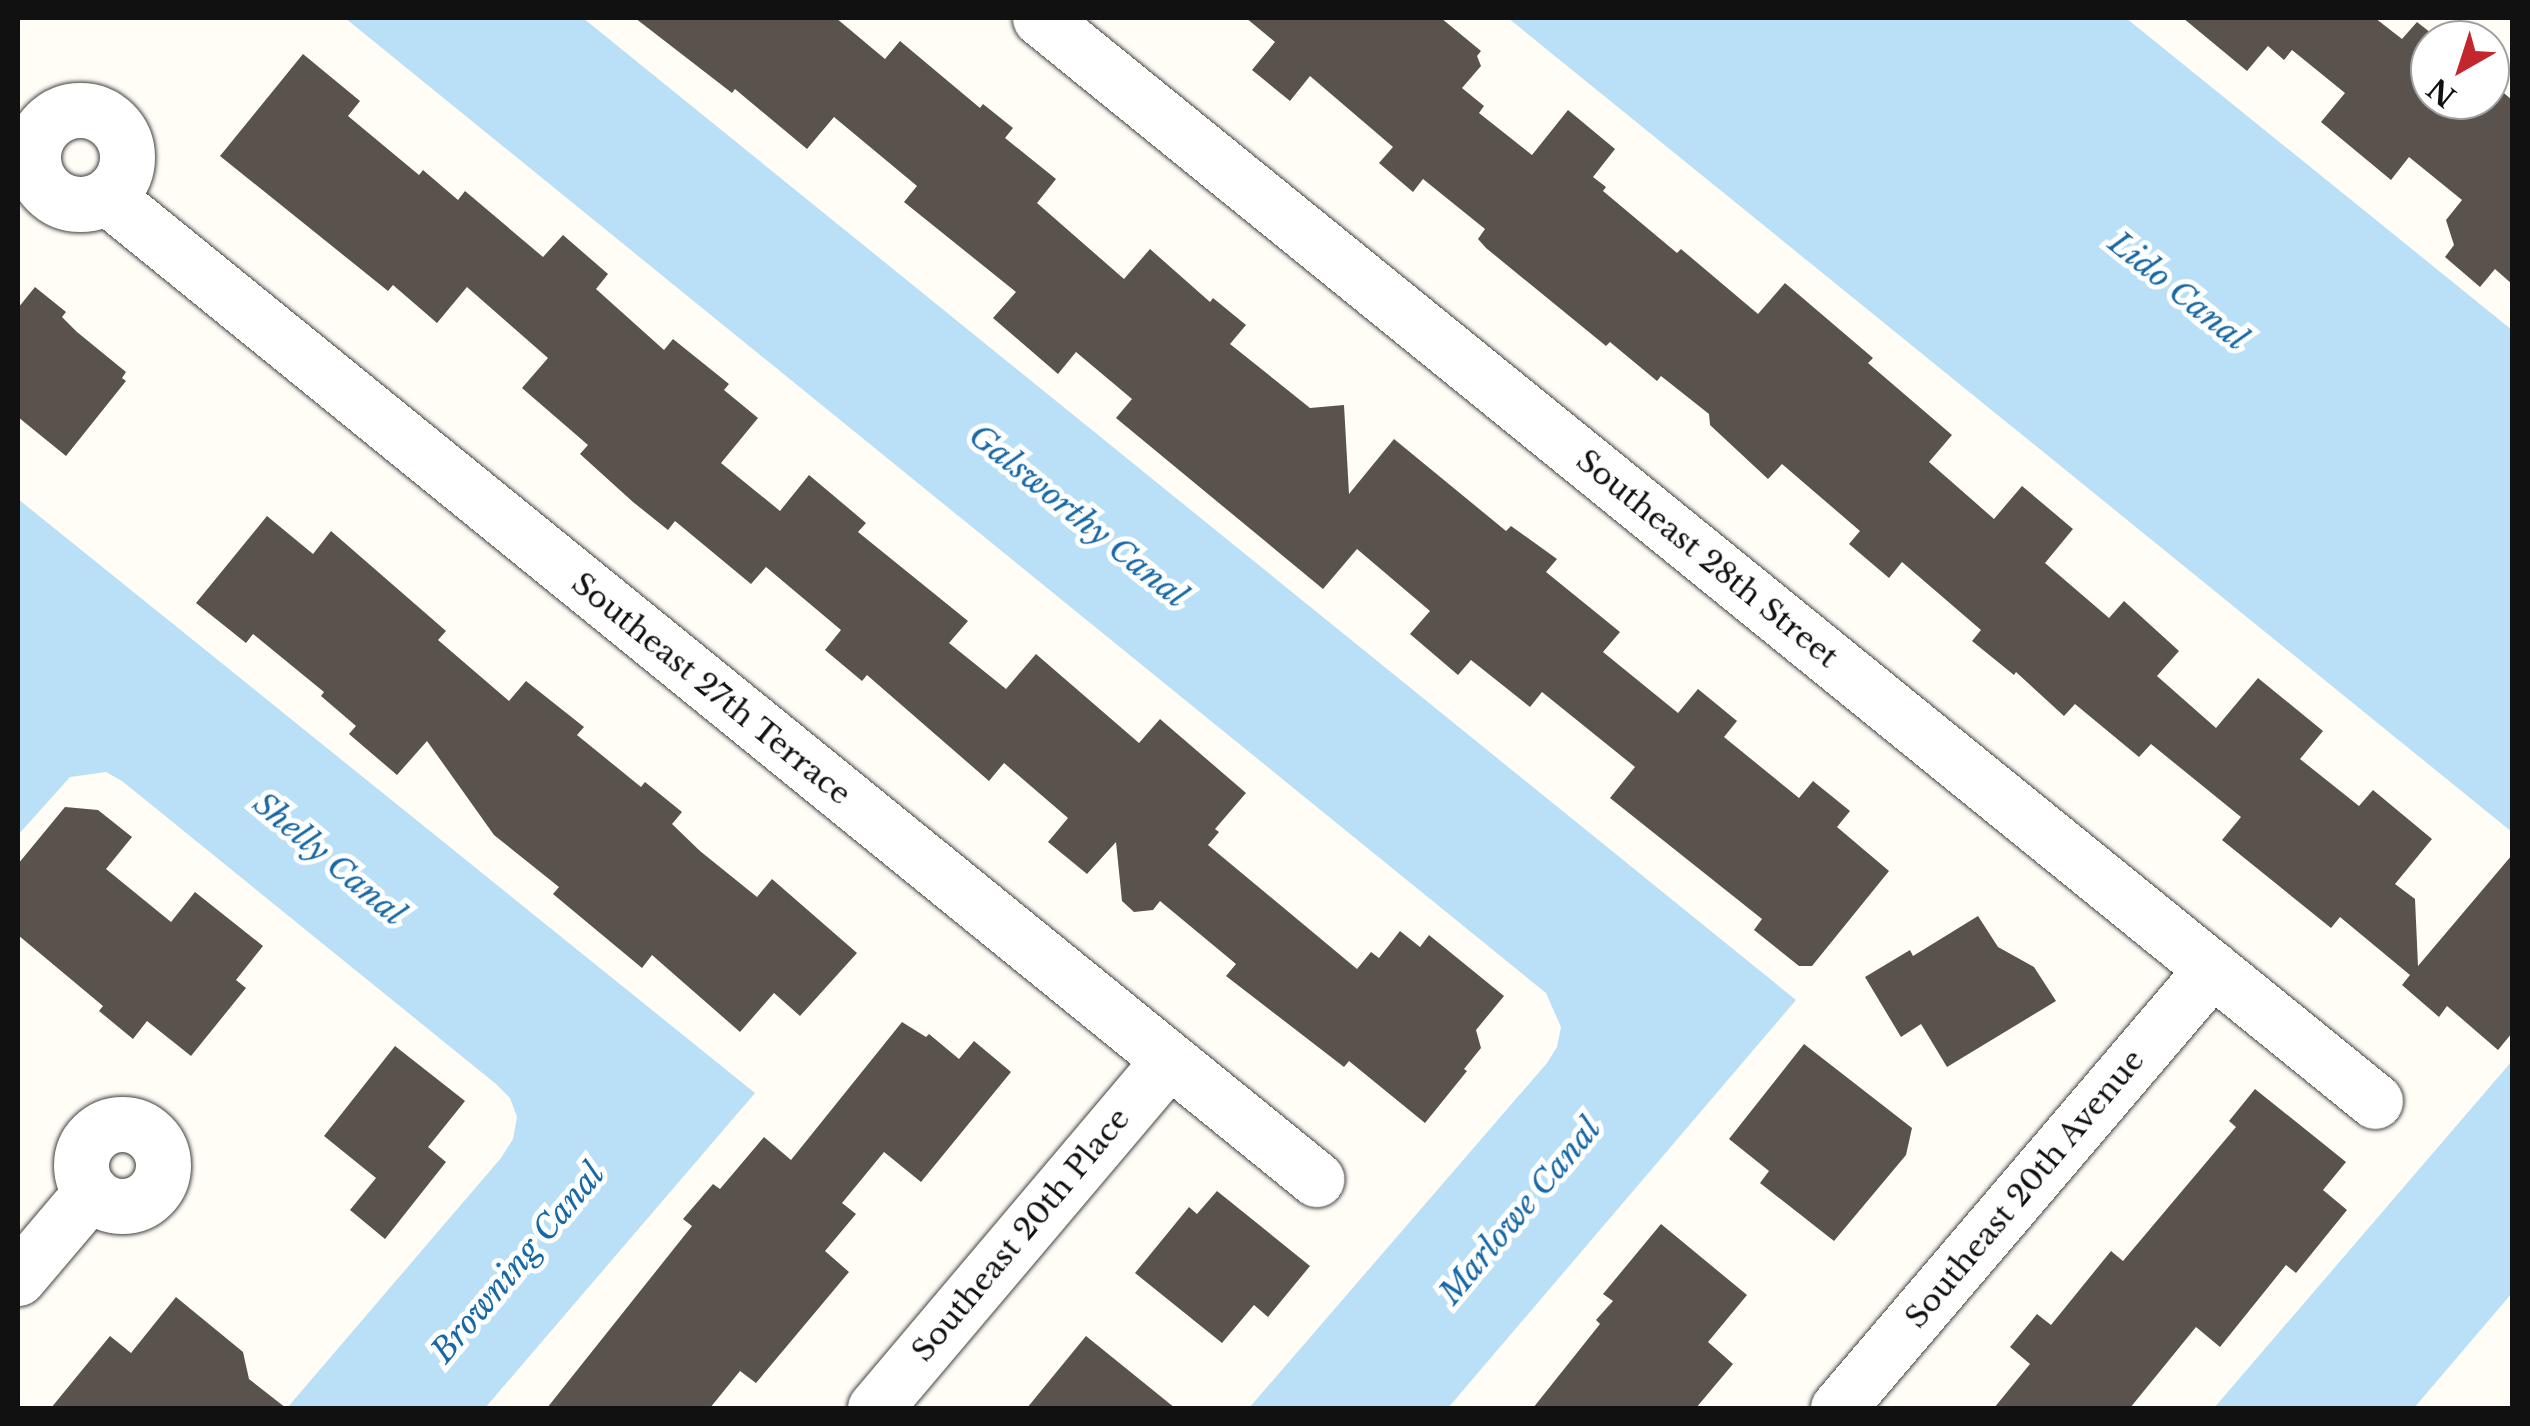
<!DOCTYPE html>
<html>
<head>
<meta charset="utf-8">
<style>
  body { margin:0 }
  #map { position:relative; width:2530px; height:1426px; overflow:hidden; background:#fffdf5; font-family:"Libre Baskerville",serif }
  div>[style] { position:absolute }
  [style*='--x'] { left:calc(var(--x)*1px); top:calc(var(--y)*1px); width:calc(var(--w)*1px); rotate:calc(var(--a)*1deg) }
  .water>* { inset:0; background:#b9e0f7 }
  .building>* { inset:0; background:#5a524d }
  .roads { filter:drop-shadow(0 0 2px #444) drop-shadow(0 0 2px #444) }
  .minor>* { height:55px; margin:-27.5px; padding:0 27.5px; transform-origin:27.5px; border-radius:27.5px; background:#fff }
  .minor>.ring { margin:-27.5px; padding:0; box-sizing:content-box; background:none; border:55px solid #fff; border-radius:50% }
  span { translate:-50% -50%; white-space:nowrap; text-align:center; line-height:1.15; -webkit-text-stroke:10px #fff; paint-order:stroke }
  .street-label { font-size:30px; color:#111 }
  .water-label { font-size:32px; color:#1768a6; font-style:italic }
  .frame { position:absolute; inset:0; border:20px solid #111; pointer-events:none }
  .north { position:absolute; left:2410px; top:20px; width:100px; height:100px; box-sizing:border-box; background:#fff; border:2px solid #a0a0a0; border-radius:50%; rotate:219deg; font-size:28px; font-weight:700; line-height:40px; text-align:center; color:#111 }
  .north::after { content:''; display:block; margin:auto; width:35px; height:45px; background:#c4262e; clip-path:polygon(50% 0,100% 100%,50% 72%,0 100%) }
</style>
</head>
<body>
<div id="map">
  <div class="water">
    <div style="clip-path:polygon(345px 18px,583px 18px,1796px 1000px,1448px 1408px,1249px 1408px,1547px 1063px,1557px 1047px,1561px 1027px,1546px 993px)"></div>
    <div style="clip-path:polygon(1508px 18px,2126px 18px,2512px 330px,2512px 832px)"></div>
    <div style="clip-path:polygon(18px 499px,755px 1093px,485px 1408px,287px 1408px,501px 1158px,513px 1139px,517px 1117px,510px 1098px,496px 1084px,122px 781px,106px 772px,70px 777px,18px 835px)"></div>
    <div style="clip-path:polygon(2512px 1061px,2512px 1293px,2414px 1408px,2214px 1408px)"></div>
  </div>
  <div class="building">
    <div style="clip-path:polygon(635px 18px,836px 18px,885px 59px,900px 41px,980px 108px,983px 104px,1013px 128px,1005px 138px,1056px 179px,1037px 203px,1124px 279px,1150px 249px,1210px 302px,1213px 298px,1246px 325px,1230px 344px,1310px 408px,1344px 405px,1349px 494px,1394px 439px,1506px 531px,1511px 526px,1557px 559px,1546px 572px,1620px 632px,1603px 652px,1678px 713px,1698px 689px,1737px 721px,1724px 737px,1799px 798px,1813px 781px,1850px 811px,1837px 827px,1889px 871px,1812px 966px,1799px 966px,1754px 930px,1762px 919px,1610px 798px,1635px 767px,1542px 692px,1530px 707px,1471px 660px,1458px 675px,1410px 634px,1430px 611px,1357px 549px,1323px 589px,1116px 418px,1132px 399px,1076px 352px,1058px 374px,993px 318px,1016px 292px,904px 202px,917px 186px,834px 117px,807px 149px,735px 89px,732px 93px)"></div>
    <div style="clip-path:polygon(1246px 18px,1441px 18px,1481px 51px,1477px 56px,1481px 66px,1462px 88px,1484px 106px,1479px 113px,1532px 155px,1568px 110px,1615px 149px,1593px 177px,1606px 187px,1603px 191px,1677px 253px,1681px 249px,1758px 314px,1785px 283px,1873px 358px,1868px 363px,1952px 435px,1929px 462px,1994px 519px,2022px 486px,2073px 529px,2045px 563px,2109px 618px,2124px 601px,2179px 651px,2157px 676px,2216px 728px,2258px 678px,2323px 731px,2300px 759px,2359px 806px,2373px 790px,2432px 839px,2395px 884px,2415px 899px,2418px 966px,2512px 855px,2512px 1033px,2498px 1050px,2447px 1006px,2439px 1017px,2402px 985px,2410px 975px,2340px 917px,2331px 928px,2222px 840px,2241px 817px,2151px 744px,2139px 757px,2075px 704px,2064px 716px,2016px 672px,2014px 675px,1972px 641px,1981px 630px,1902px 562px,1889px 578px,1849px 544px,1860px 531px,1782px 464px,1768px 479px,1710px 425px,1709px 414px,1661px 376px,1657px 381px,1610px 342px,1606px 346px,1486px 248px,1478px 239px,1485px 229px,1423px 179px,1413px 192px,1379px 163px,1393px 147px,1310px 76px,1290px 101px,1252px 70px,1275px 42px)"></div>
    <div style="clip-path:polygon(2183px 18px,2375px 18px,2402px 39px,2417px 22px,2440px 40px,2430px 40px,2430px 100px,2490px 100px,2490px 81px,2512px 100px,2512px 284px,2495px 269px,2480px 287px,2445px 257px,2454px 245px,2446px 220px,2462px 200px,2409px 157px,2391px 180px,2321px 122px,2345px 93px,2292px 50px,2284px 60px,2268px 46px,2247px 71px)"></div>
    <div style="clip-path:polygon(303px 54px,360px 101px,348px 116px,419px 175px,423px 170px,458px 200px,465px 191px,543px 257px,563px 235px,608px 274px,596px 289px,664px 350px,673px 339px,729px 384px,724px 390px,758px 418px,721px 463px,780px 511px,809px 475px,866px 523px,858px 532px,968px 621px,949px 643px,1006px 689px,1036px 654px,1139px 743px,1160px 719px,1246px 793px,1215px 829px,1219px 832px,1208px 845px,1357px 969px,1371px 952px,1379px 958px,1400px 931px,1420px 947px,1429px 935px,1504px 996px,1476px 1030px,1481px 1048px,1464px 1069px,1467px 1071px,1425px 1123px,1349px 1061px,1344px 1067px,1226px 976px,1236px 964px,1160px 901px,1153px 910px,1134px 912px,1122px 901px,1116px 842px,1087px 874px,1048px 842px,1068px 818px,1004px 763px,989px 781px,867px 675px,862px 681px,825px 650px,841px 630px,766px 567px,751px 584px,675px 521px,668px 530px,633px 502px,580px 454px,588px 445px,522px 388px,548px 358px,467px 287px,437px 323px,393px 285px,388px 291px,220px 156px)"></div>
    <div style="clip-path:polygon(35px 287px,66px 312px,62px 317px,77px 332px,126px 372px,122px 378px,126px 381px,66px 456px,18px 417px,18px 308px)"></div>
    <div style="clip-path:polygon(267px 516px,313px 554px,331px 531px,446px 631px,438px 640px,509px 701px,526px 681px,584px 727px,577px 735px,641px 787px,645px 782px,682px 812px,672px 824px,700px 851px,757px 897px,772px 879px,857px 953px,800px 1016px,774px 993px,740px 1032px,652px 955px,642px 968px,553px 894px,559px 887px,494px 835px,427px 741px,397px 775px,349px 734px,356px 726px,321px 696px,324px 692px,253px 634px,246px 643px,196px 603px)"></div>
    <div style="clip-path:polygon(65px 807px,98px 810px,132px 837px,106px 869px,171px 922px,195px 892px,263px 946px,236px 980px,246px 988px,191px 1056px,147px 1021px,133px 1039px,99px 1011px,103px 1006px,18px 935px,18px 864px)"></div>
    <div style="clip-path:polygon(1978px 916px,1998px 947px,2034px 967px,2056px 1001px,1947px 1067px,1921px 1024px,1901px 1037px,1865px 977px,1910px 950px,1913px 956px)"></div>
    <div style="clip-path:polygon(902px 1022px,926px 1037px,929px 1034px,959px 1059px,974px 1041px,1011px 1072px,921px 1182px,884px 1152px,842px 1203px,856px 1214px,825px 1251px,849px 1272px,756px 1383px,740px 1371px,710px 1408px,547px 1408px,692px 1226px,683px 1219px,713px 1184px,720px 1189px,764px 1137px,791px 1160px)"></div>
    <div style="clip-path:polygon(1804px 1044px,1912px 1128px,1906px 1155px,1834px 1241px,1760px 1183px,1769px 1171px,1729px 1139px)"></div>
    <div style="clip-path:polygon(395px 1046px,465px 1101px,428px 1147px,446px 1162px,385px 1239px,350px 1210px,376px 1178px,324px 1136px)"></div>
    <div style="clip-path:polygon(2255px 1089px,2346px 1162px,2323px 1190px,2347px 1210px,2296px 1273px,2286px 1265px,2220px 1347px,2196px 1327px,2130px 1408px,1994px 1408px,2030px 1364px,2010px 1347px,2037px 1314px,2051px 1325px,2111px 1251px,2123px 1261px,2236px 1127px,2229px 1121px)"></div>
    <div style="clip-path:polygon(1217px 1191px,1310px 1266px,1268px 1317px,1254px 1305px,1222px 1343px,1135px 1273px,1189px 1207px,1197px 1214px)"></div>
    <div style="clip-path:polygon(1661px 1224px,1747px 1295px,1708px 1342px,1733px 1364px,1696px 1408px,1533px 1408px,1600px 1324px,1596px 1320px,1613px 1301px,1603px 1294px)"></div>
    <div style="clip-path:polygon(176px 1297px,243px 1352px,249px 1379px,286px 1408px,51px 1408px,110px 1336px,131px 1353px)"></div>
    <div style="clip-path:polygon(1086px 1336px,1175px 1408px,1027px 1408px)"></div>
  </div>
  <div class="roads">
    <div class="minor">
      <div style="--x:1040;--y:18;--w:1719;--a:39.05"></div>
      <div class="ring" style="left:33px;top:110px;width:39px;height:39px"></div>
      <div style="--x:107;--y:197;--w:1558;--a:39.08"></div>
      <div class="ring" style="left:81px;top:1124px;width:27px;height:27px"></div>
      <div style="--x:18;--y:1278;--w:113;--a:-49.7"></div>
      <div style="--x:875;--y:1408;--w:454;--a:-49.8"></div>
      <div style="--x:1838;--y:1408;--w:577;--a:-49.57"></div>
    </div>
  </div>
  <div class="street-label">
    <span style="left:1707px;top:559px;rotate:39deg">Southeast 28th Street</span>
    <span style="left:711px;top:689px;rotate:39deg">Southeast 27th Terrace</span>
    <span style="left:2025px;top:1189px;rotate:-50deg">Southeast 20th Avenue</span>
    <span style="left:1021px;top:1235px;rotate:-50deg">Southeast 20th Place</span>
  </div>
  <div class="water-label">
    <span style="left:2178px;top:291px;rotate:39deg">Lido Canal</span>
    <span style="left:1078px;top:516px;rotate:39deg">Galsworthy Canal</span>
    <span style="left:329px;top:859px;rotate:40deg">Shelly Canal</span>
    <span style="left:1520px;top:1211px;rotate:-50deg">Marlowe Canal</span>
    <span style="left:518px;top:1263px;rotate:-50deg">Browning Canal</span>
  </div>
  <div class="frame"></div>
  <div class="north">N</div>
</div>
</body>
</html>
